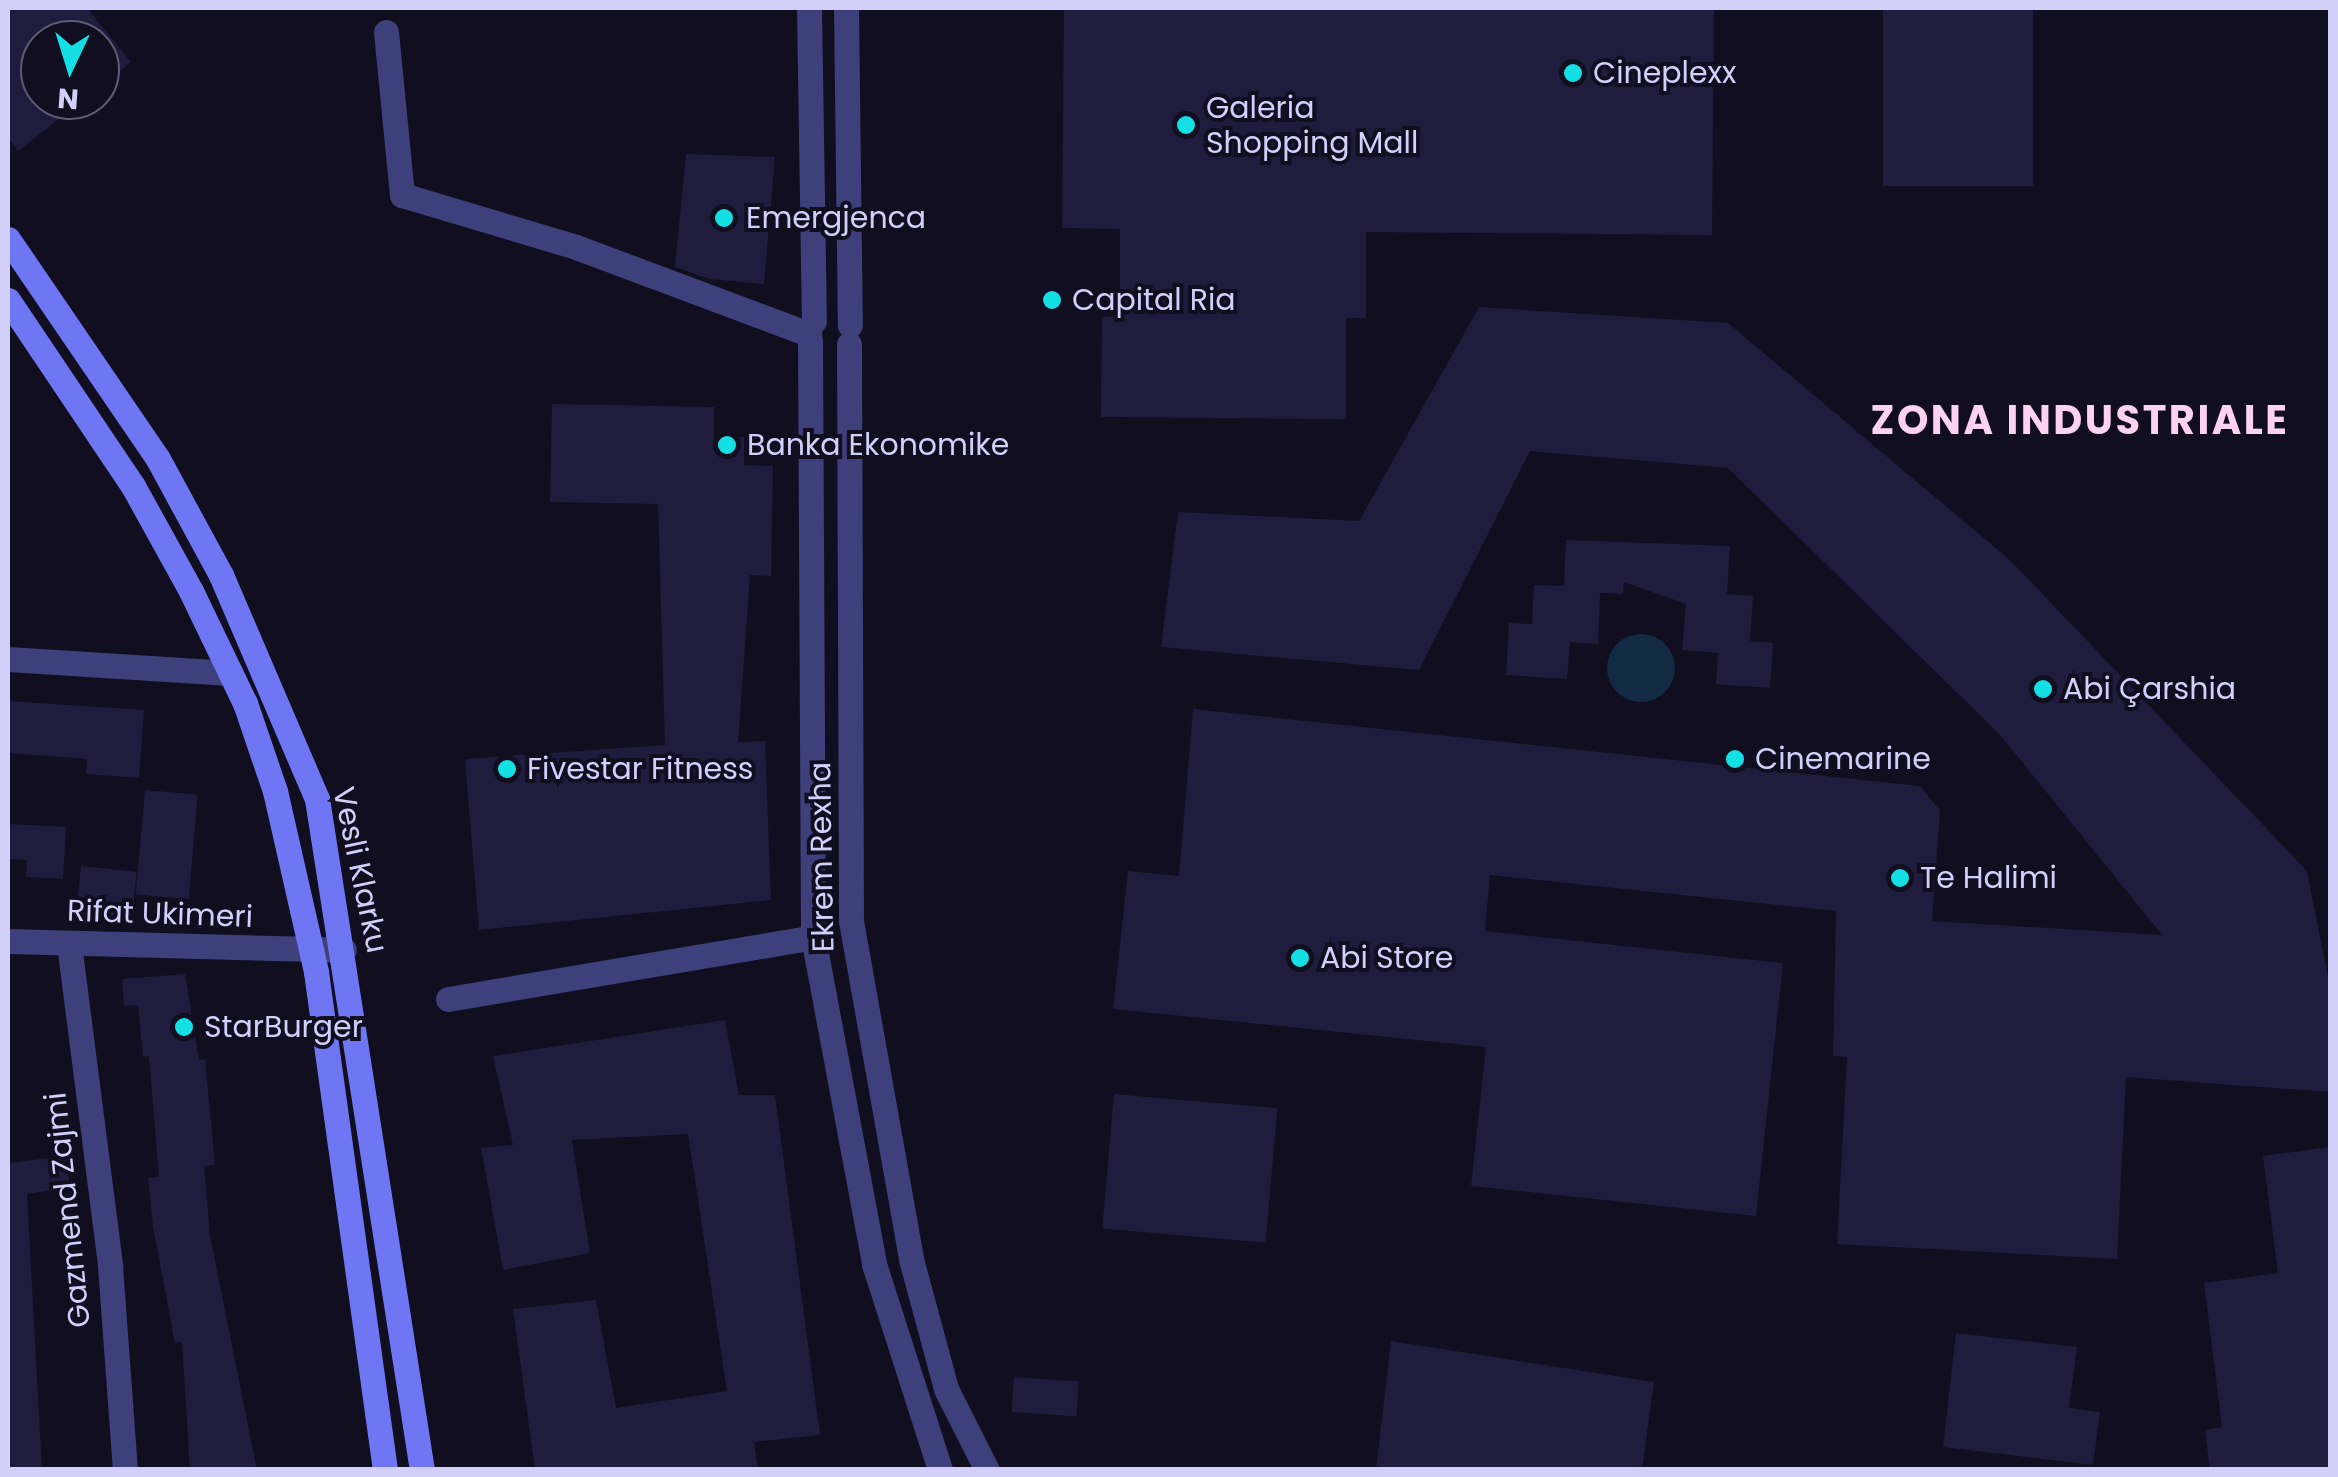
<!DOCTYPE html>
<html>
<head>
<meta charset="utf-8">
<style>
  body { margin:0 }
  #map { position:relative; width:2338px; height:1477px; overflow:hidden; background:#100e1f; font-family:Poppins,sans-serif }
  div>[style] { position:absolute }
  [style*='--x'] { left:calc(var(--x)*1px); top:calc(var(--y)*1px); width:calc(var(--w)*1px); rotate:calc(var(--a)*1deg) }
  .water>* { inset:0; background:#122a44 }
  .round { border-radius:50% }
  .building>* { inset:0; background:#201c3e; transform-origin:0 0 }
  .minor>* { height:25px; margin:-12.5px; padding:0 12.5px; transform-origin:12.5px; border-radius:12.5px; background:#3d407a }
  .tertiary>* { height:25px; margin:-12.5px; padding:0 12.5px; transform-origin:12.5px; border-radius:12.5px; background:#3d407a }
  .secondary>* { height:25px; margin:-12.5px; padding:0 12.5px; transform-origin:12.5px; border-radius:12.5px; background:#6f76f3 }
  .dots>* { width:28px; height:28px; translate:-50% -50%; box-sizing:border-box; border:5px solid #100e1f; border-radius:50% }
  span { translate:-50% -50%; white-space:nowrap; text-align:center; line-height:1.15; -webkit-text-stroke:8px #100e1f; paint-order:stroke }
  .poi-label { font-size:30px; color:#d2d0fb }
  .left { translate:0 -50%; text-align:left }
  .street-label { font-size:30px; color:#d2d0fb }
  .district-label { font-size:40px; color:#fbd2ef; font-weight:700; letter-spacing:2.5px }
  .frame { position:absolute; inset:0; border:10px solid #d2d0fb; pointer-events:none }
  .north { position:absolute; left:20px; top:20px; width:100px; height:100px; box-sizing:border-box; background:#100e1f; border:2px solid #5e5c77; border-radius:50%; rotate:184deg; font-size:28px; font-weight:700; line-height:40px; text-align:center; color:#d2d0fb }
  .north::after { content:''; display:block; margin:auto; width:35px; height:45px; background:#13dfe4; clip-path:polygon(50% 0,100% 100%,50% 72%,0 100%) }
</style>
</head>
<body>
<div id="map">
  <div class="water">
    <div class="round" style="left:1607px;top:634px;width:68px;height:68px"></div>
  </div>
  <div class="building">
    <div style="clip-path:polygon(8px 8px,87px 8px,131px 62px,100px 87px,100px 40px,40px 40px,40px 100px,83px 100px,18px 151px,8px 138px)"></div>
    <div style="clip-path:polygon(1064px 8px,1714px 8px,1712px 235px,1366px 232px,1366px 318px,1346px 318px,1346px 419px,1101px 417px,1102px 317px,1120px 317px,1120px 229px,1062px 228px)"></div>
    <div style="left:1883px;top:8px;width:150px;height:178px"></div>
    <div style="clip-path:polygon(686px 154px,775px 157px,764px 284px,709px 279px,675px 267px)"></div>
    <div style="clip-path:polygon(1479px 307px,1728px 323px,2011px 561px,2307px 871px,2330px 987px,2330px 1092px,2126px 1077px,2117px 1259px,1837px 1244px,1847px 1057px,1833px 1056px,1836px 911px,1490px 875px,1485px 931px,1783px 963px,1756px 1216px,1471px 1186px,1486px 1047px,1113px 1009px,1128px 871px,1179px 876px,1193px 709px,1920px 786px,1940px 810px,1932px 921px,2162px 935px,2001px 736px,1728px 468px,1530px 451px,1419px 670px,1161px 647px,1178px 512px,1359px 521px)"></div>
    <div style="clip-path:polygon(552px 404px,714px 407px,714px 437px,744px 437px,744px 465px,773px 466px,771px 576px,750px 575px,738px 742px,765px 741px,771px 900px,479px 930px,465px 759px,665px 745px,658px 504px,550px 502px)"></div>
    <div style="clip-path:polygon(1566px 540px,1730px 546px,1727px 594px,1753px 596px,1750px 641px,1773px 643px,1770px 688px,1716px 684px,1718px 653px,1682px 650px,1686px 604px,1624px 582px,1623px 594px,1600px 593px,1598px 644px,1570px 642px,1567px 679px,1506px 675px,1509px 623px,1532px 624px,1534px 585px,1564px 586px)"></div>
    <div style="clip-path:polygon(8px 701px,144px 710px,139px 778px,86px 774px,87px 759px,8px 753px)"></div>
    <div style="left:145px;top:790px;width:53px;height:105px;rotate:5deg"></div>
    <div style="clip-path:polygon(8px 824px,66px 827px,63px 879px,26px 877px,27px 860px,8px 859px)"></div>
    <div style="left:81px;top:866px;width:56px;height:49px;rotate:6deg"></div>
    <div style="clip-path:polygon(185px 974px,199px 1060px,205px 1059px,215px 1165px,204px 1166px,210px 1235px,257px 1470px,190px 1470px,182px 1342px,175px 1343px,153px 1227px,148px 1178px,159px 1177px,149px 1056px,143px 1057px,138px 1005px,124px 1006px,122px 979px)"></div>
    <div style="clip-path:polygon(725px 1020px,739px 1095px,775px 1095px,820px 1435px,754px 1442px,758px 1470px,535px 1470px,513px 1309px,596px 1300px,616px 1408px,727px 1391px,688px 1134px,572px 1140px,590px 1253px,503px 1270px,481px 1148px,513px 1145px,493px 1056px)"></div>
    <div style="left:1114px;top:1094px;width:164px;height:135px;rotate:5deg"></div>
    <div style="clip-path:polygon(2330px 1147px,2330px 1470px,2210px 1470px,2205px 1430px,2222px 1427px,2204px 1283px,2278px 1273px,2263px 1156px)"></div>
    <div style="clip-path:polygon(66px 1156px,70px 1187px,27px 1194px,42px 1470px,8px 1470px,8px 1163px)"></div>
    <div style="clip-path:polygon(1956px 1333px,2077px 1347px,2069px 1408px,2100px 1412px,2093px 1465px,1943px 1447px)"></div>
    <div style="clip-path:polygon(1391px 1341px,1654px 1382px,1642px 1470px,1376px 1470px)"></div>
    <div style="left:1014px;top:1377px;width:65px;height:35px;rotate:4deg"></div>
  </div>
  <div class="minor">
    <div style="--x:386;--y:32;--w:164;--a:84.4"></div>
    <div style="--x:402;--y:195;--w:182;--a:16.6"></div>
    <div style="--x:576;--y:247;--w:249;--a:20.5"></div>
    <div style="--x:8;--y:659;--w:222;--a:3.6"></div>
    <div style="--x:8;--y:941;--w:336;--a:1.5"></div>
    <div style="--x:69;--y:944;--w:325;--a:82.7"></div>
    <div style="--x:110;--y:1266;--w:205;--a:85.8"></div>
    <div style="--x:448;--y:999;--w:370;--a:-9.6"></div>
  </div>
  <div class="tertiary">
    <div style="--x:809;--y:8;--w:313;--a:89.1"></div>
    <div style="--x:846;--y:8;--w:317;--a:89.3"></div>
    <div style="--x:810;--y:341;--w:596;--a:89.71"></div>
    <div style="--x:813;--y:937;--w:333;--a:79.4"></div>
    <div style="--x:874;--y:1264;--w:216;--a:72.2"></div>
    <div style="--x:849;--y:344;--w:577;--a:89.8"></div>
    <div style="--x:851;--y:921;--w:343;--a:79.9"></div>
    <div style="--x:911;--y:1259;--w:135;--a:74.9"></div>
    <div style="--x:946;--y:1389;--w:91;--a:63.2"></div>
  </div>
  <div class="secondary">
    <div style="--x:8;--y:239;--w:266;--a:55.7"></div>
    <div style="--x:158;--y:459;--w:132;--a:61.5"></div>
    <div style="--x:221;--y:575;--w:244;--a:66.8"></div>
    <div style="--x:317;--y:799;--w:679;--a:81.11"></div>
    <div style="--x:8;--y:300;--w:224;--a:56.1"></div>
    <div style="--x:133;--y:486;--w:120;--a:61.1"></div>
    <div style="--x:191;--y:591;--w:124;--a:64.3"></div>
    <div style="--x:245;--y:703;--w:93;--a:71.2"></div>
    <div style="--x:275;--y:791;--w:186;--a:77.2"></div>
    <div style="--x:316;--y:972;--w:503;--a:82.11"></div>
  </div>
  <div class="dots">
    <div style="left:1573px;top:73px;background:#13dfe4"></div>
    <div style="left:1186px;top:125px;background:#13dfe4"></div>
    <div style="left:724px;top:218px;background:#13dfe4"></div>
    <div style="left:1052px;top:300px;background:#13dfe4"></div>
    <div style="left:727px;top:445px;background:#13dfe4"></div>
    <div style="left:2043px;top:689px;background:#13dfe4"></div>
    <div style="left:1735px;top:759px;background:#13dfe4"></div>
    <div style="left:507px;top:769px;background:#13dfe4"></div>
    <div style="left:1900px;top:878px;background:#13dfe4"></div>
    <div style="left:1300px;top:958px;background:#13dfe4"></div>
    <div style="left:184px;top:1027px;background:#13dfe4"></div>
  </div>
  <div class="poi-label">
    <span class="left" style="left:1593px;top:73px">Cineplexx</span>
    <span class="left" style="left:1206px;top:125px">Galeria<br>Shopping Mall</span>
    <span class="left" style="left:746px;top:218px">Emergjenca</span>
    <span class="left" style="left:1072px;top:300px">Capital Ria</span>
    <span class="left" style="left:747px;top:445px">Banka Ekonomike</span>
    <span class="left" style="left:2063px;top:689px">Abi Çarshia</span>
    <span class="left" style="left:1755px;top:759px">Cinemarine</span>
    <span class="left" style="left:527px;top:769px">Fivestar Fitness</span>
    <span class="left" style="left:1920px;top:878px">Te Halimi</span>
    <span class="left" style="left:1320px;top:958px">Abi Store</span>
    <span class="left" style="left:204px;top:1027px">StarBurger</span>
  </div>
  <div class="street-label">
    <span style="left:822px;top:857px;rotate:-91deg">Ekrem Rexha</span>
    <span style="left:360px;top:870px;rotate:78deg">Vesli Klarku</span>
    <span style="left:160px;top:914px;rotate:2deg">Rifat Ukimeri</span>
    <span style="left:68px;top:1210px;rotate:-96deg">Gazmend Zajmi</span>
  </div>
  <div class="district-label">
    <span style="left:2080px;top:420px">ZONA INDUSTRIALE</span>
  </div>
  <div class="frame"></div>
  <div class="north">N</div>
</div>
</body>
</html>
